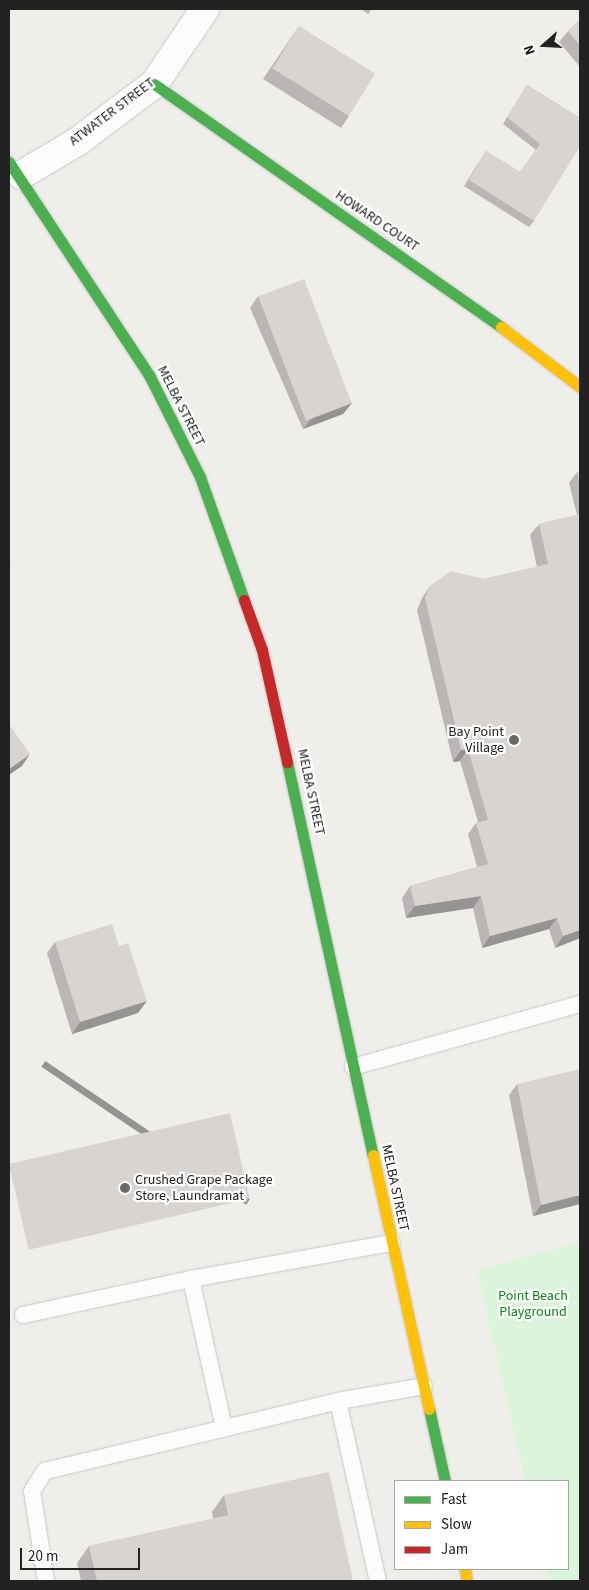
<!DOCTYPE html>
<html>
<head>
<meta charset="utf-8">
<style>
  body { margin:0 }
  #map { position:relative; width:589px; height:1590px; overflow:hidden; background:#f0eeeb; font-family:"Source Sans 3",sans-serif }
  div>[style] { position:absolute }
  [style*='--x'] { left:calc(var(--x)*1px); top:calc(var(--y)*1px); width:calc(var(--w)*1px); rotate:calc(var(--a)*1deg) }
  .park>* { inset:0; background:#daf5da }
  .roads { filter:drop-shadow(0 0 1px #c9c8c7) drop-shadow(0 0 1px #c9c8c7) }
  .lane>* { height:16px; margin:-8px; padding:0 8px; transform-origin:8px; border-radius:8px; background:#fdfcfc }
  .street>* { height:28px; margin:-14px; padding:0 14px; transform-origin:14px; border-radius:14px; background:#fdfcfc }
  .fast>* { height:11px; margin:-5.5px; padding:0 5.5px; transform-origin:5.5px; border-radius:5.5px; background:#4caf50 }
  .slow>* { height:11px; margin:-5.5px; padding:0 5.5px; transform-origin:5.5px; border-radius:5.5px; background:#ffc107 }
  .jam>* { height:11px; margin:-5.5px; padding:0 5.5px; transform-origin:5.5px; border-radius:5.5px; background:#c62828 }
  .wall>* { inset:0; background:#b9b6b5 }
  .shaded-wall>* { inset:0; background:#969493; transform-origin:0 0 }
  .building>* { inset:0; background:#d7d4d2; transform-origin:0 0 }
  .dots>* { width:14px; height:14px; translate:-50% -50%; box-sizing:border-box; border:2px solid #fff; border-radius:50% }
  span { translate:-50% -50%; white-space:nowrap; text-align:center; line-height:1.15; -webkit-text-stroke:4.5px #fff; paint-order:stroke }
  .street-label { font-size:14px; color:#222 }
  .poi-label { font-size:14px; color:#222 }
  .right { translate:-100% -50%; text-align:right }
  .left { translate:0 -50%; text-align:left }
  .park-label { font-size:14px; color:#0c8416 }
  .frame { position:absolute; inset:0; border:10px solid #222; pointer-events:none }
  .legend { position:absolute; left:394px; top:1480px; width:175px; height:90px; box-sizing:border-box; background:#fff; border:1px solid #a7a7a7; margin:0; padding:6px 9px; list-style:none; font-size:15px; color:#222 }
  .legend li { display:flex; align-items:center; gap:10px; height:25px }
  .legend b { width:25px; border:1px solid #a7a7a7 }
  .north { position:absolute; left:519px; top:20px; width:50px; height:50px; -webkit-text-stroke:4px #fff; paint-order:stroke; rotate:251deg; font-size:14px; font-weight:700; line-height:20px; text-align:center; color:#222 }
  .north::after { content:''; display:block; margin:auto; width:18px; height:22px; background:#222; clip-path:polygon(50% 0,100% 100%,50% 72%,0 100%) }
  .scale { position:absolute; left:20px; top:1548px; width:120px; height:22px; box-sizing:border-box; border:2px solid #222; border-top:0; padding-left:6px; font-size:15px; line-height:18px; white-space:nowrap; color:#222; -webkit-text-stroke:4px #fff; paint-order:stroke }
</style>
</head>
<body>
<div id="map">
  <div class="park">
    <div style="clip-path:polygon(580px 1242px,580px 1581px,548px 1581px,545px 1569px,568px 1569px,568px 1481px,525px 1481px,477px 1270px)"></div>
  </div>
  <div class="roads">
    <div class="lane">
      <div style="--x:353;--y:1067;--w:236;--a:-15.5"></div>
      <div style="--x:23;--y:1315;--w:172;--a:-12.1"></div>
      <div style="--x:338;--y:1401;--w:184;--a:77.5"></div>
      <div style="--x:224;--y:1428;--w:153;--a:-102.5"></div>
      <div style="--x:191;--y:1279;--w:204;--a:-10.2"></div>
      <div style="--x:46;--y:1581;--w:91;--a:-98.8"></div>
      <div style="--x:32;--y:1491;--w:24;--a:-57"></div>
      <div style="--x:45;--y:1471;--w:301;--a:-13.4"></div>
      <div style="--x:338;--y:1401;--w:87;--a:-9.9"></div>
    </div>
    <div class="street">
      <div style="--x:21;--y:175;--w:65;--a:-30.5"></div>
      <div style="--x:77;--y:142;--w:96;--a:-37"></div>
      <div style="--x:154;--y:84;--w:91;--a:-55.8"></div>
    </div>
    <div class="fast">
      <div style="--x:154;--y:84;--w:424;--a:35"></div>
      <div style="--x:9;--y:162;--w:255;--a:56.7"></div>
      <div style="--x:149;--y:375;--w:114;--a:63.4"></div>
      <div style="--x:200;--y:477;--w:131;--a:70.3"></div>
      <div style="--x:287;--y:762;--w:402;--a:77.7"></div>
      <div style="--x:429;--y:1409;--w:74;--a:77.5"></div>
    </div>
    <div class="slow">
      <div style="--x:501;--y:327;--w:99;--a:37.2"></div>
      <div style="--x:373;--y:1155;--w:260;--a:77.6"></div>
      <div style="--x:465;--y:1569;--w:12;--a:81"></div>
    </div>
    <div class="jam">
      <div style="--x:244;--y:600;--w:53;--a:70.2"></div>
      <div style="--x:262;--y:650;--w:115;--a:77.4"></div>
    </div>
  </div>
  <div class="wall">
    <div style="clip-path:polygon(361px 9px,372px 9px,368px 14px)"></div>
    <div style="clip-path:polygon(580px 20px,580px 67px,559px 42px,568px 31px)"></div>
    <div style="clip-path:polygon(299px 26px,349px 116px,341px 128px,263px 79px)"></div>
    <div style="clip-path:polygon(527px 85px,580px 118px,534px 221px,529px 227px,464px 186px,486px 151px,520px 172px,536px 150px,503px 124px)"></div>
    <div style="clip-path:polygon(258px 296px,352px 403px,343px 414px,303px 429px,250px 308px)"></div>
    <div style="clip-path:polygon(580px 471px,580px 938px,555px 948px,549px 929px,482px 948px,473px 908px,406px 918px,402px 898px,410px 886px,477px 867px,468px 834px,476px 823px,478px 822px,460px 761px,453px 762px,417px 610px,422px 598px,430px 586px,484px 579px,537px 567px,530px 535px,539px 524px,577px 515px,569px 483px,577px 472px)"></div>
    <div style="clip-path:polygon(55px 942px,119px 946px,138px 1013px,72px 1034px,47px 953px)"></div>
    <div style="clip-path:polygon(517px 1084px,580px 1204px,533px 1216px,509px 1095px)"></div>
    <div style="clip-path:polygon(224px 1495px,353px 1581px,81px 1581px,77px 1563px,89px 1546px,213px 1519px,212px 1512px)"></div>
  </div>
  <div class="shaded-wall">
    <div style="clip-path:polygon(352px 403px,343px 414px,303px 429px,312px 418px)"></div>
    <div style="clip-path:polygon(468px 749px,460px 761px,453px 762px,461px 750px)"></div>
    <div style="clip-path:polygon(30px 754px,22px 766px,9px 775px,9px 769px)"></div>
    <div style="clip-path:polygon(481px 896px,473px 908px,406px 918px,415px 906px)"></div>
    <div style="clip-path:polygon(557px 918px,549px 929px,482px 948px,490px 936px)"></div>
    <div style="clip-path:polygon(580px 930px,580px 938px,555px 948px,563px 936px)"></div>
    <div style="clip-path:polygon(147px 1001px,138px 1013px,72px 1034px,80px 1022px)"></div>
    <div style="clip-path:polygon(580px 1195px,580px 1204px,533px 1216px,541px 1205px)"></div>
    <div style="left:250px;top:1199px;width:7px;height:247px;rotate:124deg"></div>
  </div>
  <div class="building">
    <div style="clip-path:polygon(580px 20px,580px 46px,568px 31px)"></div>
    <div style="left:299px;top:26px;width:90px;height:50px;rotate:32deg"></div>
    <div style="clip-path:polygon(527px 85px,580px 118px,580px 146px,534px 221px,469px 180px,486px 151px,520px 172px,540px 144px,507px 117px)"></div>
    <div style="left:304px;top:279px;width:133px;height:49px;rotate:69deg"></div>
    <div style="clip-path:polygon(580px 471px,580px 485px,577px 472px)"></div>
    <div style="clip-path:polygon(580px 514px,580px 930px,563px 936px,557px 918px,490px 936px,481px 896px,415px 906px,410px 886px,488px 864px,476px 823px,488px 820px,468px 749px,461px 750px,425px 598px,430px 586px,451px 571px,484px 579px,548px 564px,539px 524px)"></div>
    <div style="clip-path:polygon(9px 562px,11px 566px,9px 567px)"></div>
    <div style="clip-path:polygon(9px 724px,30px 754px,9px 769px)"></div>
    <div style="clip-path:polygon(112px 924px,119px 946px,128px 943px,147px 1001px,80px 1022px,55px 942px)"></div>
    <div style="clip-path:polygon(580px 1069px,580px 1195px,541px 1205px,517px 1084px)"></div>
    <div style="left:230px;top:1113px;width:88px;height:227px;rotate:77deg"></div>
    <div style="clip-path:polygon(329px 1472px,353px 1581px,97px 1581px,89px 1546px,228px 1515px,224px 1495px)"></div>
  </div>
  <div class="dots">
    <div style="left:514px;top:740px;background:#6a6968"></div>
    <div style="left:125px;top:1188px;background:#6a6968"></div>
  </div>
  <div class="street-label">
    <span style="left:112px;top:112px;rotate:-37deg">ATWATER STREET</span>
    <span style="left:377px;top:221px;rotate:34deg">HOWARD COURT</span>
    <span style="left:181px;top:406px;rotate:63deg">MELBA STREET</span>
    <span style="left:311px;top:792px;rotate:78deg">MELBA STREET</span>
    <span style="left:395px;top:1188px;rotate:78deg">MELBA STREET</span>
  </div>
  <div class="poi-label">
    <span class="right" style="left:504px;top:740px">Bay Point<br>Village</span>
    <span class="left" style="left:135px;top:1188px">Crushed Grape Package<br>Store, Laundramat</span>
  </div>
  <div class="park-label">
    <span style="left:533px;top:1304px">Point Beach<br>Playground</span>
  </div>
  <div class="frame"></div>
  <ul class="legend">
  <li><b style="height:6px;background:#4caf50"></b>Fast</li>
  <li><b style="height:6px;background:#ffc107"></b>Slow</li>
  <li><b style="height:6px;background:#c62828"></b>Jam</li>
  </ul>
  <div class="north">N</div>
  <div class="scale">20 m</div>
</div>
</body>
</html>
